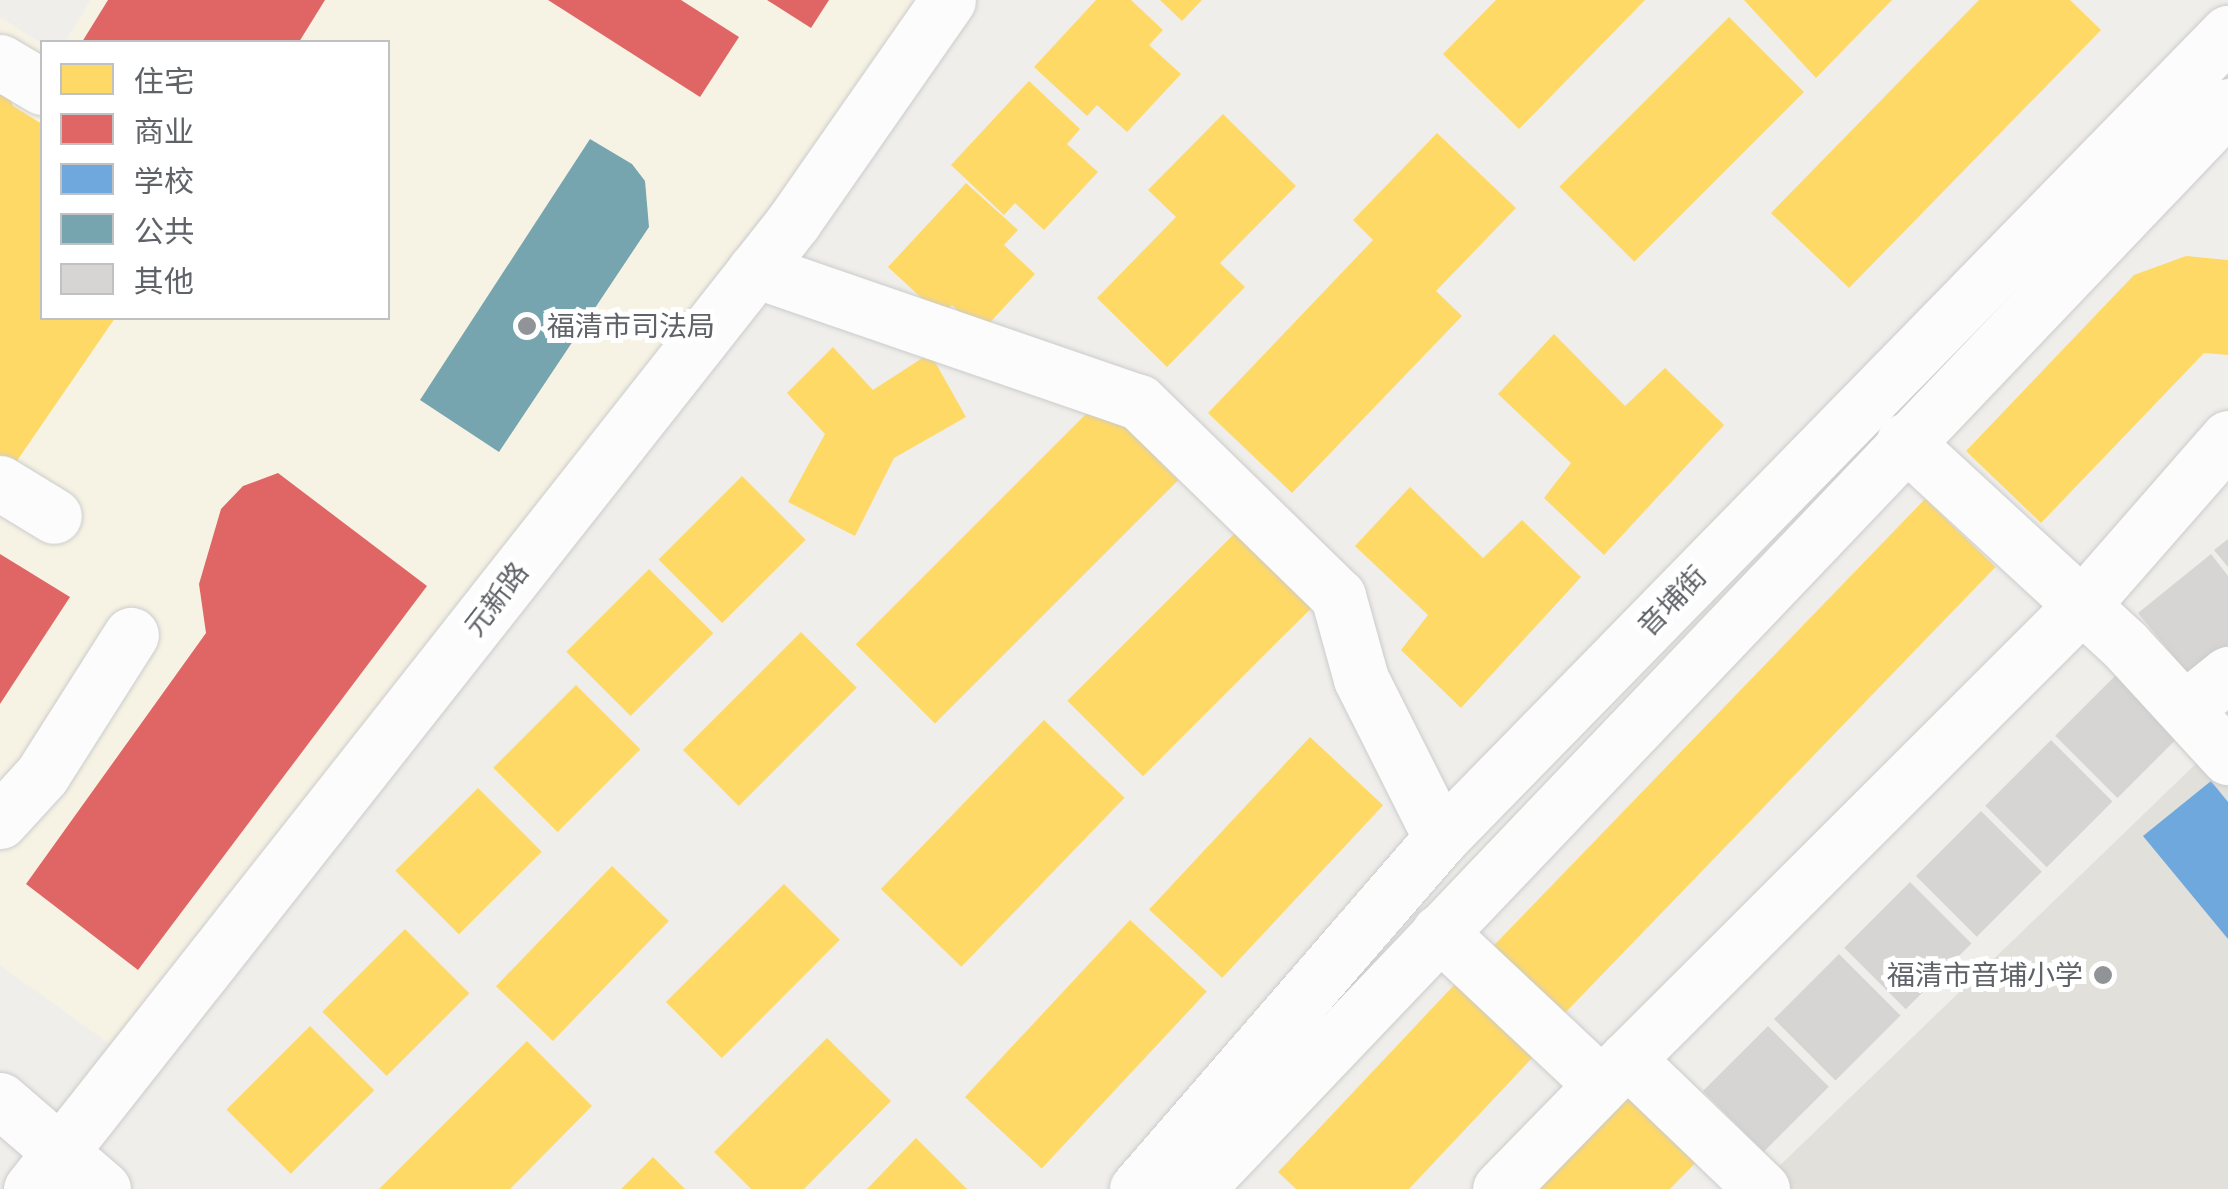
<!DOCTYPE html>
<html>
<head>
<meta charset="utf-8">
<style>
  body { margin:0 }
  #map { position:relative; width:2228px; height:1189px; overflow:hidden; background:#efeeea; font-family:"Asap Condensed","Noto Sans SC",sans-serif }
  div>[style] { position:absolute }
  [style*='--x'] { left:calc(var(--x)*1px); top:calc(var(--y)*1px); width:calc(var(--w)*1px); rotate:calc(var(--a)*1deg) }
  .commercial>* { inset:0; background:#f7f3e4 }
  .education>* { inset:0; background:#e2e0da }
  .homes>* { inset:0; background:#ffd966; transform-origin:0 0 }
  .shops>* { inset:0; background:#e06666 }
  .schools>* { inset:0; background:#6fa8dc }
  .public>* { inset:0; background:#76a5af }
  .building>* { inset:0; background:#d6d5d3; transform-origin:0 0 }
  .roads { filter:drop-shadow(0 0 2px #cbcccc) drop-shadow(0 0 2px #cbcccc) }
  .minor>* { height:55px; margin:-27.5px; padding:0 27.5px; transform-origin:27.5px; border-radius:27.5px; background:#fdfcfc }
  .dots>* { width:28px; height:28px; translate:-50% -50%; box-sizing:border-box; border:5px solid #fff; border-radius:50% }
  span { translate:-50% -50%; white-space:nowrap; text-align:center; line-height:1.15; -webkit-text-stroke:10px #fff; paint-order:stroke }
  .poi-label { font-size:28px; color:#5f6368 }
  .left { translate:0 -50%; text-align:left }
  .right { translate:-100% -50%; text-align:right }
  .street-label { font-size:28px; color:#5f6368 }
  .legend { position:absolute; left:40px; top:40px; width:350px; height:280px; box-sizing:border-box; background:#fff; border:2px solid #bfc1c3; margin:0; padding:12px 18px; list-style:none; font-size:30px; color:#5f6368 }
  .legend li { display:flex; align-items:center; gap:20px; height:50px }
  .legend b { width:50px; border:2px solid #bfc1c3 }
</style>
</head>
<body>
<div id="map">
  <div class="commercial">
    <div style="clip-path:polygon(91px 0,918px 0,793px 175px,491px 566px,110px 1044px,0 965px,0 17px,42px 44px,42px 318px,388px 318px,388px 42px,65px 42px)"></div>
  </div>
  <div class="education">
    <div style="clip-path:polygon(2207px 753px,2228px 778px,2228px 1189px,1790px 1189px,1774px 1171px)"></div>
  </div>
  <div class="homes">
    <div style="clip-path:polygon(1096px 0,1131px 0,1163px 30px,1149px 45px,1181px 74px,1127px 132px,1097px 105px,1087px 116px,1034px 67px)"></div>
    <div style="clip-path:polygon(1160px 0,1202px 0,1182px 21px)"></div>
    <div style="clip-path:polygon(1496px 0,1645px 0,1519px 129px,1443px 54px)"></div>
    <div style="clip-path:polygon(1744px 0,1892px 0,1816px 78px)"></div>
    <div style="clip-path:polygon(1979px 0,2070px 0,2101px 30px,1849px 288px,1771px 213px)"></div>
    <div style="left:1729px;top:17px;width:106px;height:240px;rotate:45deg"></div>
    <div style="clip-path:polygon(0 70px,13px 106px,42px 124px,42px 318px,115px 318px,12px 468px,0 459px)"></div>
    <div style="clip-path:polygon(1029px 81px,1080px 129px,1067px 144px,1098px 172px,1044px 230px,1015px 203px,1004px 215px,951px 165px)"></div>
    <div style="clip-path:polygon(1223px 114px,1296px 186px,1220px 263px,1245px 287px,1167px 367px,1097px 298px,1176px 217px,1148px 190px)"></div>
    <div style="clip-path:polygon(1437px 133px,1516px 208px,1436px 291px,1462px 316px,1292px 493px,1208px 413px,1373px 240px,1353px 220px)"></div>
    <div style="clip-path:polygon(966px 183px,1018px 230px,1004px 245px,1035px 274px,981px 332px,952px 305px,941px 316px,888px 267px)"></div>
    <div style="clip-path:polygon(2186px 256px,2228px 260px,2228px 355px,2204px 353px,2041px 523px,1966px 451px,2134px 275px)"></div>
    <div style="clip-path:polygon(1554px 334px,1625px 406px,1665px 368px,1724px 425px,1604px 555px,1544px 498px,1571px 463px,1498px 394px)"></div>
    <div style="clip-path:polygon(833px 347px,873px 390px,930px 353px,966px 417px,894px 458px,855px 536px,788px 502px,825px 434px,787px 393px)"></div>
    <div style="left:1099px;top:401px;width:112px;height:344px;rotate:45deg"></div>
    <div style="left:742px;top:476px;width:90px;height:118px;rotate:45deg"></div>
    <div style="clip-path:polygon(1410px 487px,1483px 558px,1522px 520px,1581px 577px,1461px 708px,1401px 650px,1428px 615px,1355px 546px)"></div>
    <div style="left:1925px;top:499px;width:98px;height:624px;rotate:44deg"></div>
    <div style="left:1237px;top:531px;width:107px;height:240px;rotate:45deg"></div>
    <div style="left:649px;top:569px;width:91px;height:117px;rotate:45deg"></div>
    <div style="left:801px;top:632px;width:79px;height:167px;rotate:45deg"></div>
    <div style="left:576px;top:685px;width:91px;height:117px;rotate:45deg"></div>
    <div style="left:1044px;top:720px;width:112px;height:235px;rotate:44deg"></div>
    <div style="left:1310px;top:737px;width:100px;height:236px;rotate:43deg"></div>
    <div style="left:478px;top:788px;width:90px;height:117px;rotate:45deg"></div>
    <div style="left:612px;top:866px;width:79px;height:167px;rotate:44deg"></div>
    <div style="left:784px;top:884px;width:79px;height:167px;rotate:45deg"></div>
    <div style="left:1130px;top:920px;width:105px;height:242px;rotate:43deg"></div>
    <div style="left:405px;top:929px;width:91px;height:117px;rotate:45deg"></div>
    <div style="clip-path:polygon(1455px 984px,1533px 1057px,1409px 1189px,1296px 1189px,1278px 1172px)"></div>
    <div style="left:310px;top:1026px;width:91px;height:118px;rotate:45deg"></div>
    <div style="clip-path:polygon(827px 1038px,891px 1101px,804px 1189px,751px 1189px,714px 1152px)"></div>
    <div style="clip-path:polygon(527px 1041px,592px 1106px,510px 1189px,379px 1189px)"></div>
    <div style="clip-path:polygon(1635px 1088px,1704px 1154px,1670px 1189px,1535px 1189px)"></div>
    <div style="clip-path:polygon(916px 1138px,967px 1189px,867px 1189px)"></div>
    <div style="clip-path:polygon(653px 1157px,685px 1189px,621px 1189px)"></div>
  </div>
  <div class="shops">
    <div style="clip-path:polygon(108px 0,325px 0,299px 42px,82px 42px)"></div>
    <div style="clip-path:polygon(548px 0,681px 0,739px 37px,700px 97px)"></div>
    <div style="clip-path:polygon(767px 0,829px 0,811px 28px)"></div>
    <div style="clip-path:polygon(278px 473px,427px 586px,138px 970px,26px 884px,206px 633px,199px 584px,221px 509px,243px 486px)"></div>
    <div style="clip-path:polygon(0 554px,70px 597px,0 704px)"></div>
  </div>
  <div class="schools">
    <div style="clip-path:polygon(2211px 781px,2228px 802px,2228px 939px,2143px 836px)"></div>
  </div>
  <div class="public">
    <div style="clip-path:polygon(590px 139px,632px 164px,645px 181px,649px 227px,499px 452px,420px 400px)"></div>
  </div>
  <div class="building">
    <div style="clip-path:polygon(2228px 539px,2228px 567px,2214px 550px)"></div>
    <div style="clip-path:polygon(2211px 554px,2228px 576px,2228px 652px,2193px 680px,2138px 613px)"></div>
    <div style="left:2121px;top:670px;width:88px;height:93px;rotate:45deg"></div>
    <div style="left:2051px;top:740px;width:87px;height:93px;rotate:45deg"></div>
    <div style="left:1981px;top:811px;width:86px;height:92px;rotate:45deg"></div>
    <div style="left:1910px;top:882px;width:87px;height:93px;rotate:45deg"></div>
    <div style="left:1839px;top:954px;width:87px;height:92px;rotate:45deg"></div>
    <div style="left:1768px;top:1026px;width:86px;height:92px;rotate:45deg"></div>
  </div>
  <div class="roads">
    <div class="minor">
      <div style="--x:0;--y:62;--w:49;--a:30.8"></div>
      <div style="--x:755;--y:270;--w:406;--a:19"></div>
      <div style="--x:1139;--y:402;--w:278;--a:44.3"></div>
      <div style="--x:1338;--y:596;--w:86;--a:74.5"></div>
      <div style="--x:1361;--y:679;--w:178;--a:63.3"></div>
      <div style="--x:1904;--y:441;--w:299;--a:42.7"></div>
      <div style="--x:2124;--y:644;--w:154;--a:47.4"></div>
      <div style="--x:0;--y:483;--w:63;--a:31.4"></div>
      <div style="--x:2187;--y:707;--w:53;--a:-38.8"></div>
      <div style="--x:0;--y:821;--w:62;--a:-47.6"></div>
      <div style="--x:42;--y:775;--w:166;--a:-57.6"></div>
      <div style="--x:1439;--y:932;--w:221;--a:43.2"></div>
      <div style="--x:0;--y:1100;--w:136;--a:40.8"></div>
      <div style="--x:31;--y:1189;--w:1233;--a:-51.75"></div>
      <div style="--x:794;--y:221;--w:269;--a:-55.1"></div>
      <div style="--x:1137;--y:1189;--w:464;--a:-49.1"></div>
      <div style="--x:1441;--y:838;--w:1126;--a:-45.65"></div>
      <div style="--x:1196;--y:1189;--w:1496;--a:-46.38"></div>
      <div style="--x:1500;--y:1189;--w:182;--a:-45.7"></div>
      <div style="--x:1762;--y:1189;--w:187;--a:-136.1"></div>
      <div style="--x:1627;--y:1059;--w:643;--a:-44.94"></div>
      <div style="--x:2082;--y:605;--w:222;--a:-48.8"></div>
    </div>
  </div>
  <div class="dots">
    <div style="left:527px;top:326px;background:#919496"></div>
    <div style="left:2103px;top:975px;background:#919496"></div>
  </div>
  <div class="poi-label">
    <span class="left" style="left:547px;top:326px">福清市司法局</span>
    <span class="right" style="left:2083px;top:975px">福清市音埔小学</span>
  </div>
  <div class="street-label">
    <span style="left:496px;top:599px;rotate:-52deg">元新路</span>
    <span style="left:1672px;top:601px;rotate:-46deg">音埔街</span>
  </div>
  <ul class="legend">
  <li><b style="height:28px;background:#ffd966"></b>住宅</li>
  <li><b style="height:28px;background:#e06666"></b>商业</li>
  <li><b style="height:28px;background:#6fa8dc"></b>学校</li>
  <li><b style="height:28px;background:#76a5af"></b>公共</li>
  <li><b style="height:28px;background:#d6d5d3"></b>其他</li>
  </ul>
</div>
</body>
</html>
